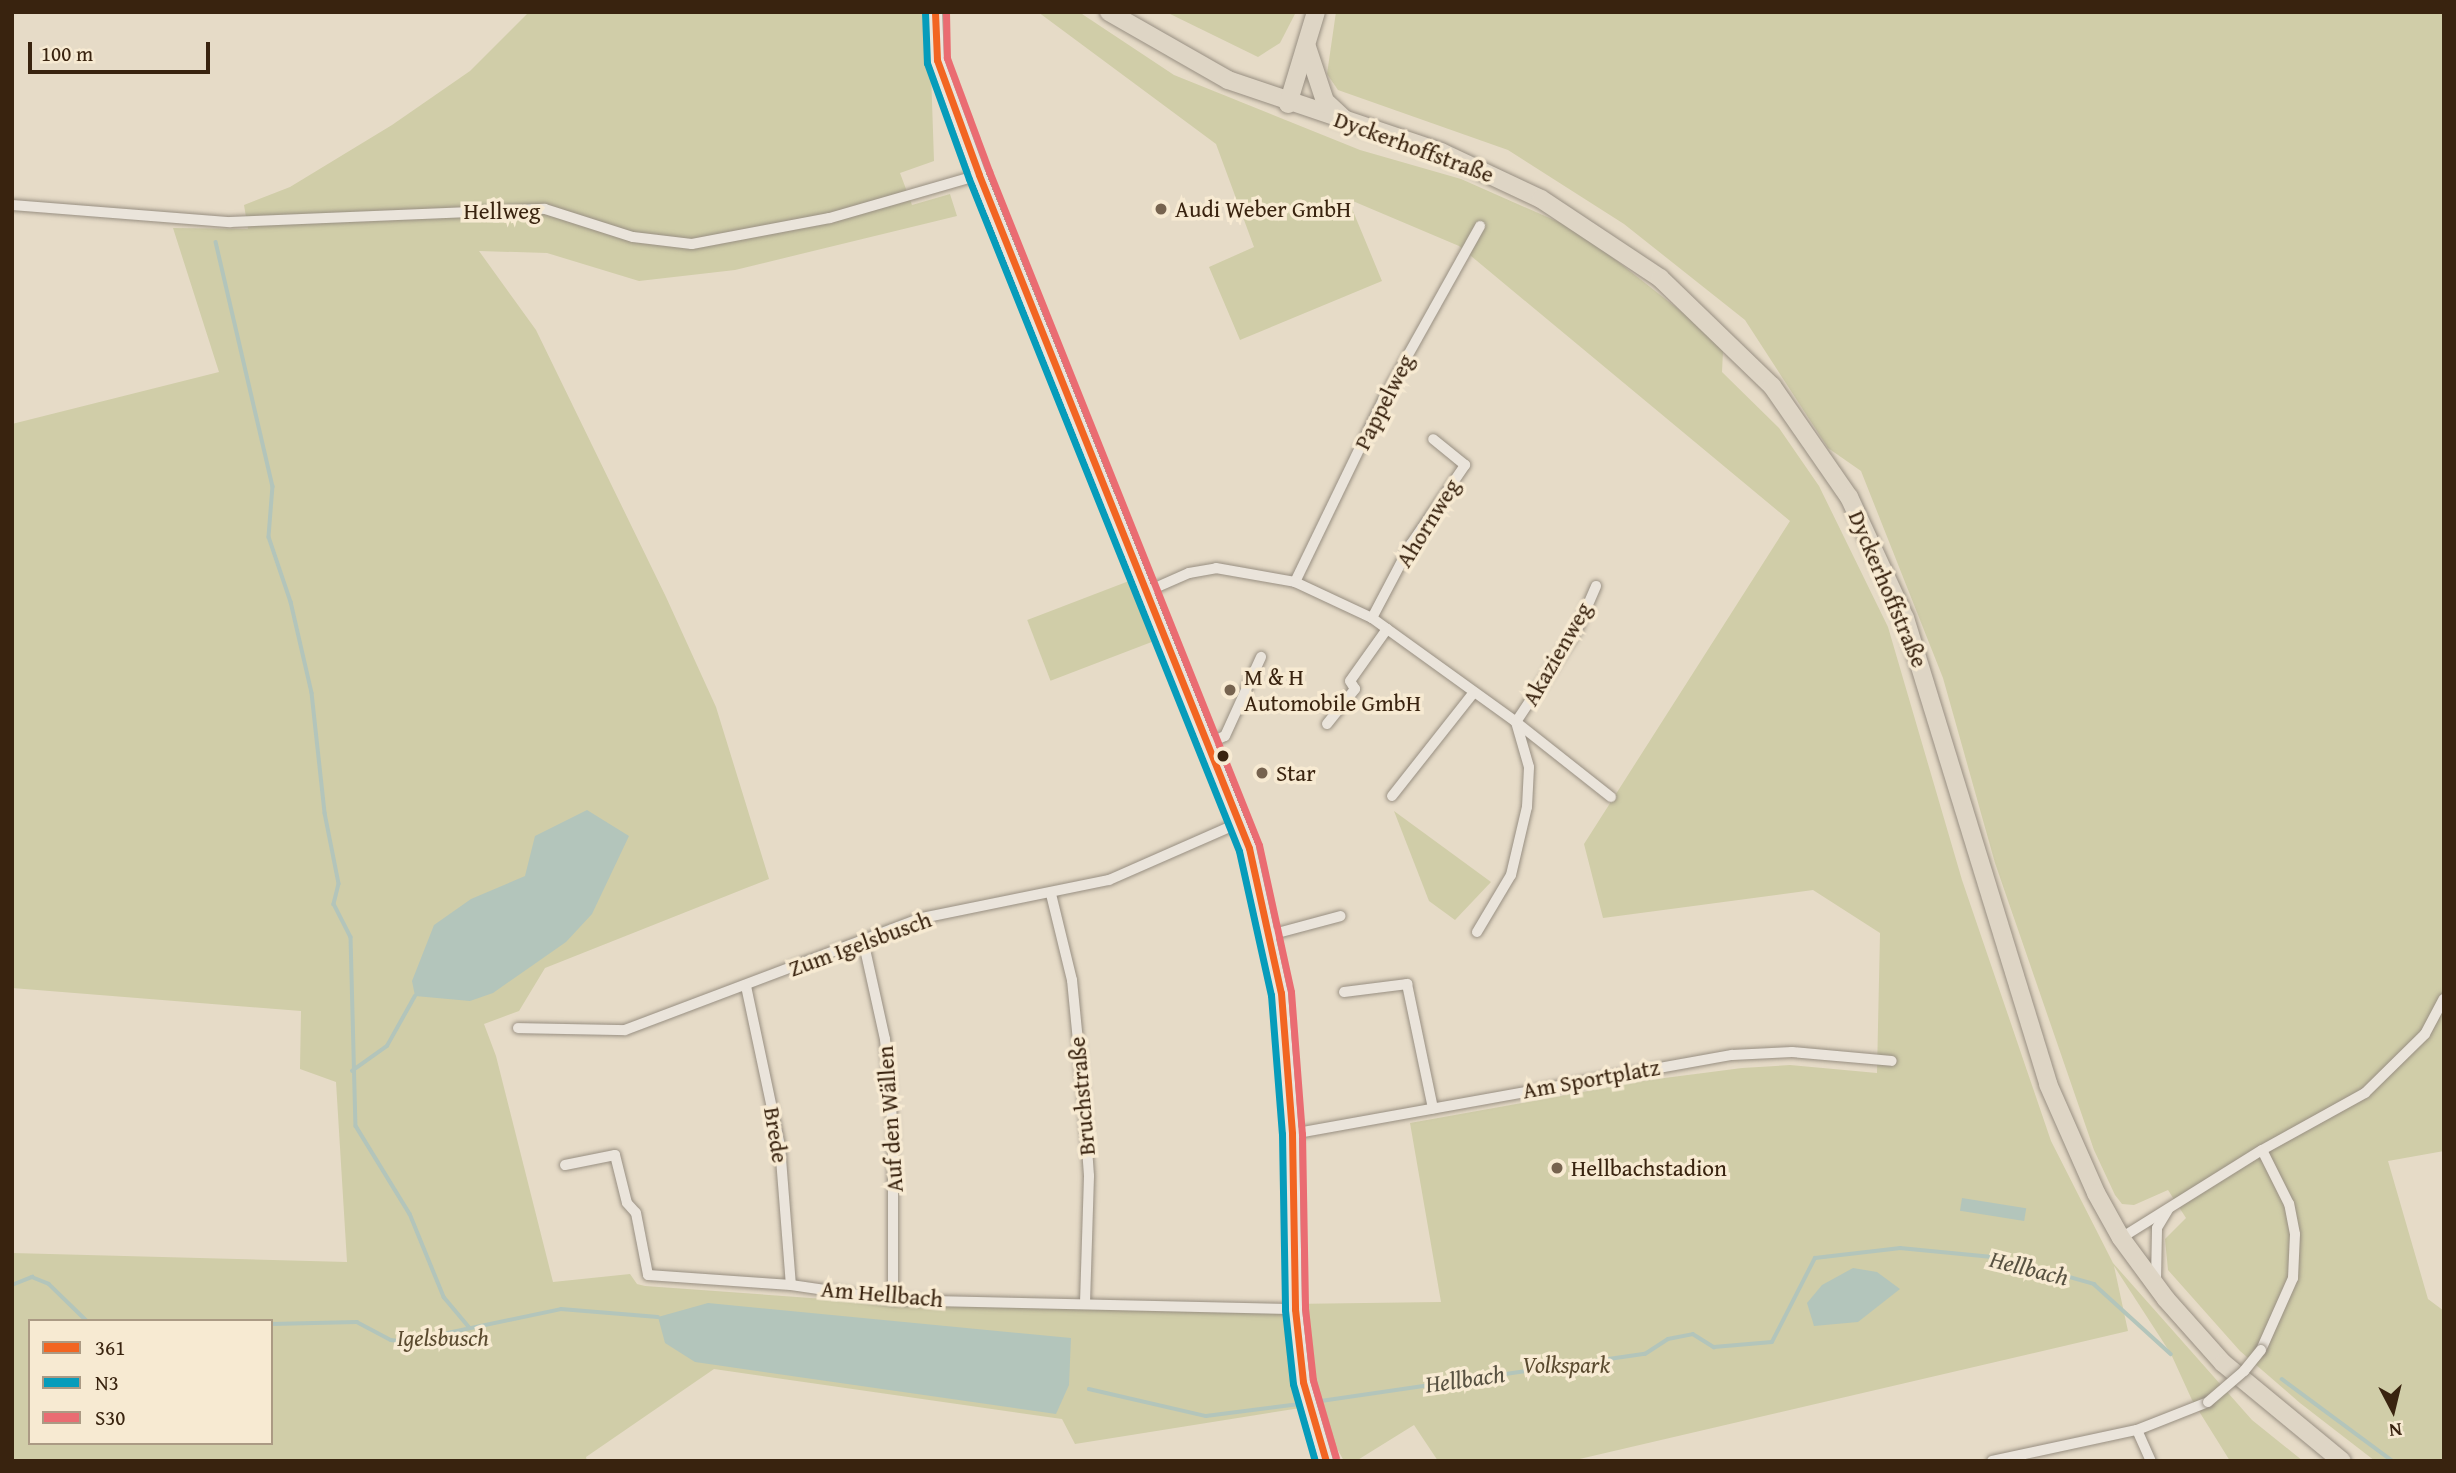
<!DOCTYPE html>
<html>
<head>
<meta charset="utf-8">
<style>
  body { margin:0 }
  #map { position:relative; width:2456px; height:1473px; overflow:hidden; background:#e6dbc7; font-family:"Gentium Book Plus",serif }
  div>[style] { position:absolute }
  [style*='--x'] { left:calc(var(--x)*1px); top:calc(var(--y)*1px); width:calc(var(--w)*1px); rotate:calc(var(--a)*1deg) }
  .green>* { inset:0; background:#d0cda8; transform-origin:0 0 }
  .water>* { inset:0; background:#b3c5bb; transform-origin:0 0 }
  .stream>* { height:3.5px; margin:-1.75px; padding:0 1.75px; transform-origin:1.75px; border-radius:1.75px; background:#b3c5bb }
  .roads { filter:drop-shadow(0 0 2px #988f82) drop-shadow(0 0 2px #988f82) }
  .minor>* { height:10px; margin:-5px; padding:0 5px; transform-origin:5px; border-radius:5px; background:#eae4db }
  .tertiary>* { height:14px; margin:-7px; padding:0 7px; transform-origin:7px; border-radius:7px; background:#eae4db }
  .primary>* { height:18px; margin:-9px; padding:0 9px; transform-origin:9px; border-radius:9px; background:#ded5c5 }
  .bridges { filter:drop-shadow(0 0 2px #988f82) drop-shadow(0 0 2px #988f82) }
  .minor-bridge>* { height:10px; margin:-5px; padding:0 5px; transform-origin:5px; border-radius:5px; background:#eae4db }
  .bus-1>* { height:7px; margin:-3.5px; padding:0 3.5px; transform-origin:3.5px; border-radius:3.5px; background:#f26522 }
  .bus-2>* { height:7px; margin:-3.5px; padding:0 3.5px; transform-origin:3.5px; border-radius:3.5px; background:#069cbb }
  .bus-3>* { height:7px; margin:-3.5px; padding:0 3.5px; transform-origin:3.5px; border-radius:3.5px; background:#ea6c72 }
  .dots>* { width:19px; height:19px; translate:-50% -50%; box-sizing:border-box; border:4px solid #f7ead2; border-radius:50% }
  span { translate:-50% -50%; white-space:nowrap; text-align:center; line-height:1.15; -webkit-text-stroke:7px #f7ead2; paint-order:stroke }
  .street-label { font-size:23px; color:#39230f }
  .poi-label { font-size:23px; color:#39230f }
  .left { translate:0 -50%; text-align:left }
  .park-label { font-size:23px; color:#5a4a2f; font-style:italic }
  .water-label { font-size:24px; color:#575141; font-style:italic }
  .frame { position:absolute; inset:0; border:14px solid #39230f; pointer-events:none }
  .legend { position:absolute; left:28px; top:1319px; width:245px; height:126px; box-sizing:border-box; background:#f7ead2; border:2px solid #ab9a84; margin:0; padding:9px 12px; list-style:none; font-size:21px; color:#39230f }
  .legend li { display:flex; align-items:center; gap:14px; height:35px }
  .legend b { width:35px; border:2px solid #ab9a84 }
  .north { position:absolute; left:2358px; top:1375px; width:70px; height:70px; -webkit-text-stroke:5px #f7ead2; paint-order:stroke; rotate:173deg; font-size:19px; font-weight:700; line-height:28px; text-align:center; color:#39230f }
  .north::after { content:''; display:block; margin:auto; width:24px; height:32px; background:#39230f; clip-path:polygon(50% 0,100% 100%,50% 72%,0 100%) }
  .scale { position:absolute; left:28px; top:42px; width:182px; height:32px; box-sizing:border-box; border:4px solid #39230f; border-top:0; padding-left:9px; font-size:21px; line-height:24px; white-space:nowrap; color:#39230f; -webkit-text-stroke:5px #f7ead2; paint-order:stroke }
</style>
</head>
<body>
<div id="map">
  <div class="green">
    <div style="clip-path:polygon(evenodd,529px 12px,929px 12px,934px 161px,900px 173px,912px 205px,950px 194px,957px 216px,735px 270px,639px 281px,547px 253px,479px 251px,536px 330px,666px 597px,716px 707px,769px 879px,545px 968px,519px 1011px,484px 1024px,496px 1056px,553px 1282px,630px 1274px,637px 1284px,645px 1286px,894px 1304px,1073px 1307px,1441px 1302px,1410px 1123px,1649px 1080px,1742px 1068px,1790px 1065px,1877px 1073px,1880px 933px,1813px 890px,1603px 918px,1584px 844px,1790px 521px,1459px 246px,1348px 199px,1382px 281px,1240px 340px,1209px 267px,1254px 247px,1216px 144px,1038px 12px,1079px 12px,1174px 75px,1360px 150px,1461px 179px,1579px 231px,1687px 316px,1723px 351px,1722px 372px,1779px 428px,1819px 486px,1888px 627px,1962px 880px,2051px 1141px,2113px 1263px,2252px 1420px,2303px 1461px,2230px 1461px,2192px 1400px,2171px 1354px,2114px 1266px,2128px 1331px,1571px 1461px,1438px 1461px,1414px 1425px,1356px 1461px,1344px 1461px,1313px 1406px,1075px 1444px,1062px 1419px,714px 1369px,586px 1457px,587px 1461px,12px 1461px,12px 1253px,347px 1262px,336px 1082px,300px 1069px,301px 1011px,12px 988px,12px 424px,219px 372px,173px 228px,248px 229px,244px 205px,290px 187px,392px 125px,470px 71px,529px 12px,30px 1321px,271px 1321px,271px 1443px,30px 1443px,30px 1321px)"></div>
    <div style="clip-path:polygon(1166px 12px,1296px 12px,1280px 43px,1258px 57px)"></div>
    <div style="clip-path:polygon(1336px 12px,2444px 12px,2444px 1151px,2388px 1161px,2428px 1299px,2444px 1311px,2444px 1461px,2375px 1461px,2300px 1403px,2240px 1351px,2168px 1270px,2165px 1239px,2186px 1218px,2168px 1190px,2134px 1205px,2122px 1204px,2115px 1195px,2094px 1150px,1995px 863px,1943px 678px,1861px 471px,1828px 448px,1745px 320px,1624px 224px,1508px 150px,1338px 90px,1327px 74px)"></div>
    <div style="left:1129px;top:581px;width:65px;height:109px;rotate:69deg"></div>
    <div style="clip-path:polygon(1394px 811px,1491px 882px,1455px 920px,1429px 901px)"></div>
  </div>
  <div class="water">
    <div style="clip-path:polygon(587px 810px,629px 836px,592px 914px,566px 942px,493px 993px,470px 1001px,415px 996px,412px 981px,434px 925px,471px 899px,525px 876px,535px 836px)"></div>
    <div style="left:1962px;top:1198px;width:65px;height:13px;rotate:9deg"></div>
    <div style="clip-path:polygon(1853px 1268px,1877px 1272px,1900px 1289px,1858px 1322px,1814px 1326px,1807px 1303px,1822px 1285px)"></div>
    <div style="clip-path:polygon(708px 1303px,1071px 1338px,1069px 1385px,1056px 1414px,695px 1362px,665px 1343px,658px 1317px)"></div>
  </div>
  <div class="stream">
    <div style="--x:216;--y:242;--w:251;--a:76.9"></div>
    <div style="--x:273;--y:486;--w:51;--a:94.5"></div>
    <div style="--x:269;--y:537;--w:69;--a:71.3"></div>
    <div style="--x:291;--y:602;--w:93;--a:77"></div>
    <div style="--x:312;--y:693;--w:121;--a:83.8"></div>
    <div style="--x:325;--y:813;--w:72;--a:78.8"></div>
    <div style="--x:339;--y:884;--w:21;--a:104"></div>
    <div style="--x:334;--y:904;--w:37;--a:63"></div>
    <div style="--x:351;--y:937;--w:189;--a:88.5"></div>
    <div style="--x:356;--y:1126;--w:103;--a:58.5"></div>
    <div style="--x:410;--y:1214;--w:90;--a:67.7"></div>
    <div style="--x:444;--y:1297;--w:39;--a:50"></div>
    <div style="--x:352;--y:1071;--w:43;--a:-35.5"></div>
    <div style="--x:387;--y:1046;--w:57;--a:-60.8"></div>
    <div style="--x:12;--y:1285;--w:22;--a:-22"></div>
    <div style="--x:32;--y:1277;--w:18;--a:22"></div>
    <div style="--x:49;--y:1284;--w:53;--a:44.2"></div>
    <div style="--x:104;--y:1321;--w:28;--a:0"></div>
    <div style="--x:271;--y:1324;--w:86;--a:-1.3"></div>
    <div style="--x:357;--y:1322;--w:38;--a:28"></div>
    <div style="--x:391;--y:1340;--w:14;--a:8"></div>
    <div style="--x:405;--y:1342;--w:159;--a:-11.9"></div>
    <div style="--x:561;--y:1309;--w:97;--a:4.7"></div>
    <div style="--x:2282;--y:1379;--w:138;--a:36.5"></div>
    <div style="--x:1089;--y:1389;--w:120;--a:13"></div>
    <div style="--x:1206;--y:1416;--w:102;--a:-7.3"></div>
    <div style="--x:1314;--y:1402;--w:334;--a:-8.3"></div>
    <div style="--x:1645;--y:1354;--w:27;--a:-33"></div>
    <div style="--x:1668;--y:1339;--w:25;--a:-11"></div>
    <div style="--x:1693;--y:1334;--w:25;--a:32"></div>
    <div style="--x:1714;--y:1347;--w:58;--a:-4.9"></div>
    <div style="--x:1772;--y:1342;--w:94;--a:-62.9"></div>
    <div style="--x:1815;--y:1258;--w:86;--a:-6.7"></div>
    <div style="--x:1900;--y:1248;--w:103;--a:5.5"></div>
    <div style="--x:2003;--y:1258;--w:95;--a:15.9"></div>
    <div style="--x:2094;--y:1284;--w:104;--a:42.3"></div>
  </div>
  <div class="roads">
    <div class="minor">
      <div style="--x:12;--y:205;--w:219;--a:4.5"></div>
      <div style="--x:230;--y:222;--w:315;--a:-2.4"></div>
      <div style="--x:545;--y:209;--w:92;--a:17.7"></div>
      <div style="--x:633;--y:237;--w:59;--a:6.8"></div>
      <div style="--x:692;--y:244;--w:140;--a:-10.7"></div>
      <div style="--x:830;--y:218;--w:155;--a:-16.1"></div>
      <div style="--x:1295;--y:582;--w:204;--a:-64.2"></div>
      <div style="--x:1384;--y:398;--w:197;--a:-60.8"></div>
      <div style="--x:1148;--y:591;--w:45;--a:-23.7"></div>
      <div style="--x:1189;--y:573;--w:27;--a:-10"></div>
      <div style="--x:1216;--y:568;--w:80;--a:10"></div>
      <div style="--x:1295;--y:582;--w:85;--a:25.1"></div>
      <div style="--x:1372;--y:618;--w:178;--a:35.8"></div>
      <div style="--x:1516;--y:722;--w:121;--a:38.3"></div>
      <div style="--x:1372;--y:618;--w:84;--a:-62.2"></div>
      <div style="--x:1411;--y:544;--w:96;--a:-55.6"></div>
      <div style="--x:1465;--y:465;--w:41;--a:-140.9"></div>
      <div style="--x:1327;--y:724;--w:45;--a:-51.3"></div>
      <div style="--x:1355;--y:689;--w:9;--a:-122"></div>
      <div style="--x:1350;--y:681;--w:64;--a:-54.6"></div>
      <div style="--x:1209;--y:743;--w:17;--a:-24"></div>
      <div style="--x:1225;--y:736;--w:87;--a:-65.5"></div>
      <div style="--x:1392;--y:796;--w:132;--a:-51.7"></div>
      <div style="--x:1051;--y:894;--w:89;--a:76.3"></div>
      <div style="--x:1072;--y:980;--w:113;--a:84.4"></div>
      <div style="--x:1083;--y:1092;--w:84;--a:85.9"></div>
      <div style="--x:1089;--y:1176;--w:125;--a:91.8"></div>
      <div style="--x:1477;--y:932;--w:66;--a:-59.2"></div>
      <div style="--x:1511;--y:875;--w:70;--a:-76.8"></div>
      <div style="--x:1527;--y:807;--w:40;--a:-87.1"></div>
      <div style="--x:1529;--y:767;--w:47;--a:-106.1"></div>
      <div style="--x:1516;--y:722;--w:110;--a:-56.5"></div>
      <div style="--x:1577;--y:630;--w:48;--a:-66.6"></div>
      <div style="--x:1270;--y:935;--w:73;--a:-15"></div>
      <div style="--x:863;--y:940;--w:101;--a:77.5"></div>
      <div style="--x:885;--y:1039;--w:92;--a:85"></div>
      <div style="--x:893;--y:1131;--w:169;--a:90"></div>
      <div style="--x:746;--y:986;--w:164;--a:78"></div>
      <div style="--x:780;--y:1146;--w:139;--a:85.5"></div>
      <div style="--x:1344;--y:992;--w:64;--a:-7.2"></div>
      <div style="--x:1407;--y:984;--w:127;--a:78.2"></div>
      <div style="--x:518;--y:1028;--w:107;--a:1.1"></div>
      <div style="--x:625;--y:1030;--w:317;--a:-20.7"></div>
      <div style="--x:922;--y:918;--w:191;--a:-11.5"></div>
      <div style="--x:1109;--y:880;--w:142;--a:-23.7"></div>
      <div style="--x:1292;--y:1134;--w:447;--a:-10.2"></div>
      <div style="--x:1732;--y:1055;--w:60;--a:-2.9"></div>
      <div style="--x:1792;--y:1052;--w:100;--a:5.1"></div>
      <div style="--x:565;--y:1165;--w:51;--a:-11.3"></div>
      <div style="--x:615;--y:1155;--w:49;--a:76"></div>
      <div style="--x:627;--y:1203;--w:13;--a:48"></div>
      <div style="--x:636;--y:1213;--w:63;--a:79"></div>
      <div style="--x:648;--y:1275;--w:143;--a:4"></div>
      <div style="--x:791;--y:1285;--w:103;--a:8.4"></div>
      <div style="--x:893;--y:1300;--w:402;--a:1.3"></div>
      <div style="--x:2121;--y:1238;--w:166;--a:-32"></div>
      <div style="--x:2262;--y:1150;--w:118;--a:-29"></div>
      <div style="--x:2365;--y:1093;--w:84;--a:-44.5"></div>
      <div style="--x:2425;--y:1034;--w:40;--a:-62"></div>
      <div style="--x:2156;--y:1281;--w:53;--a:-88.9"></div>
      <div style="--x:2157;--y:1228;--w:21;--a:-59"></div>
      <div style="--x:2261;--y:1350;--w:79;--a:-66"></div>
      <div style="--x:2293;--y:1278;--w:44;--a:-87.4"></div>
      <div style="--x:2295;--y:1234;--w:31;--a:-101"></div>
      <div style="--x:2289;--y:1204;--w:60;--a:-116.6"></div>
      <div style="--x:2137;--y:1430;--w:34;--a:66"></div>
      <div style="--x:1992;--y:1461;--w:148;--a:-12.1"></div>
      <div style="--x:2137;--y:1430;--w:76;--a:-21.5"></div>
    </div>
    <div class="tertiary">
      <div style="--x:935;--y:12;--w:48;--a:87.6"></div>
      <div style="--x:937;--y:60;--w:122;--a:69.9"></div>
      <div style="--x:979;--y:175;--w:725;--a:68.14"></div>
      <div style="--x:1249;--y:848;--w:148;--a:77.6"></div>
      <div style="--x:1281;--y:993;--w:141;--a:85.5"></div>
      <div style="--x:1292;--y:1134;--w:175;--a:89"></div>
      <div style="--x:1295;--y:1309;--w:73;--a:83.7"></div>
      <div style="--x:1303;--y:1382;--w:82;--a:73.8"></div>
    </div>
    <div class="primary">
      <div style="--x:1109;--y:12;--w:137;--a:29.7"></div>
      <div style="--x:1228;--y:80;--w:225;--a:18.7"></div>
      <div style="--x:1441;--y:152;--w:110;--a:25.2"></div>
      <div style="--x:1541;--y:199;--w:143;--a:33.6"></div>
      <div style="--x:1660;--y:278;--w:156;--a:44"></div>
      <div style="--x:1772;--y:386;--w:135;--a:55.3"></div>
      <div style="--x:1849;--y:497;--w:133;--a:65.2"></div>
      <div style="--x:1905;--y:618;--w:487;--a:72.9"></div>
      <div style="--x:2048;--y:1084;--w:119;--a:66.2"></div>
      <div style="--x:2096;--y:1193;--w:51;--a:60.9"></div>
      <div style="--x:2121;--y:1238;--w:76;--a:53.6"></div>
      <div style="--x:2166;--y:1299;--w:86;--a:48.3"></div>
      <div style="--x:2223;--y:1363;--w:154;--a:39.5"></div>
      <div style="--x:1307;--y:47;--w:57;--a:71.6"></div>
      <div style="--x:1325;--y:101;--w:26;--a:43"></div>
      <div style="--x:1288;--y:104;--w:96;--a:-73.1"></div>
    </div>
  </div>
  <div class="bridges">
    <div class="minor-bridge">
      <div style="--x:2208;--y:1402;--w:48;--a:-40.7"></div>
      <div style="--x:2244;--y:1371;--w:27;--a:-51"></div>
    </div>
  </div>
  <div class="bus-1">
    <div style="--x:935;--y:12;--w:48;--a:87.6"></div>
    <div style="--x:937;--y:60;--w:122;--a:69.9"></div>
    <div style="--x:979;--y:175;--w:725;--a:68.14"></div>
    <div style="--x:1249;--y:848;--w:148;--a:77.6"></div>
    <div style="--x:1281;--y:993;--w:141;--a:85.5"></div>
    <div style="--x:1292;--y:1134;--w:175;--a:89"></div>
    <div style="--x:1295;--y:1309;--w:73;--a:83.7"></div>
    <div style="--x:1303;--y:1382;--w:82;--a:73.8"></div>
  </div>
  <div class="bus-2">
    <div style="--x:925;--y:12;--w:51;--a:87.8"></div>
    <div style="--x:927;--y:63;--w:123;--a:70.1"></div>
    <div style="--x:969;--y:179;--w:724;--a:68.11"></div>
    <div style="--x:1239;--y:851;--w:148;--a:77.5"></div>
    <div style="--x:1271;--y:995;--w:139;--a:85.5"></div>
    <div style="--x:1282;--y:1134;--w:176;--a:89"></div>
    <div style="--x:1285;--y:1310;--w:74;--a:83.8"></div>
    <div style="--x:1293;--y:1384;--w:80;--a:74.1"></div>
  </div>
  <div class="bus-3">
    <div style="--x:946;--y:12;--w:46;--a:88.8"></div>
    <div style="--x:947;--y:58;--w:121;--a:69.6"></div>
    <div style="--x:989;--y:171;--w:726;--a:68.17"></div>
    <div style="--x:1259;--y:845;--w:150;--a:77.7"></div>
    <div style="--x:1291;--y:992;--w:142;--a:85.6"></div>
    <div style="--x:1302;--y:1134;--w:174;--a:89"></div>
    <div style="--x:1305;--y:1308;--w:72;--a:83.7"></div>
    <div style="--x:1313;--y:1380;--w:81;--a:73.6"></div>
  </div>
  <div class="dots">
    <div style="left:1161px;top:209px;background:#76634f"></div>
    <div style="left:1230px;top:690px;background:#76634f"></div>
    <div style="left:1223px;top:756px;background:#39230f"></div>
    <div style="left:1262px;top:773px;background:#76634f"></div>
    <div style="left:1557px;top:1168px;background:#76634f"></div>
  </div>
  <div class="street-label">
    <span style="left:1414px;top:147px;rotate:20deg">Dyckerhoffstraße</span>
    <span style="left:502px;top:211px">Hellweg</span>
    <span style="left:1384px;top:402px;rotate:-63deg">Pappelweg</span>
    <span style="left:1428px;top:523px;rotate:-58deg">Ahornweg</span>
    <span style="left:1888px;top:589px;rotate:67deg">Dyckerhoffstraße</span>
    <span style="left:1557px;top:654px;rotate:-60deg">Akazienweg</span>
    <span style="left:860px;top:944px;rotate:-20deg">Zum Igelsbusch</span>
    <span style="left:1591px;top:1079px;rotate:-10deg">Am Sportplatz</span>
    <span style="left:1082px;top:1096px;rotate:-95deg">Bruchstraße</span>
    <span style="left:890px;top:1119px;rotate:-94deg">Auf den Wällen</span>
    <span style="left:776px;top:1135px;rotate:81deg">Brede</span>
    <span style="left:882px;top:1294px;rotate:5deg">Am Hellbach</span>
  </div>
  <div class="poi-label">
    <span class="left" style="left:1175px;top:209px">Audi Weber GmbH</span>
    <span class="left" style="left:1244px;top:690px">M &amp; H<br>Automobile GmbH</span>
    <span class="left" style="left:1276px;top:773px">Star</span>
    <span class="left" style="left:1571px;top:1168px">Hellbachstadion</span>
  </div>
  <div class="park-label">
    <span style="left:443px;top:1338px">Igelsbusch</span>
    <span style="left:1566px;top:1365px">Volkspark</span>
  </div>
  <div class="water-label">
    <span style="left:2029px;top:1268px;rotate:14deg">Hellbach</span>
    <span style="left:1465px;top:1379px;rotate:-8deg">Hellbach</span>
  </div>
  <div class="frame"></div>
  <ul class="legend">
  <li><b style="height:9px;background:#f26522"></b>361</li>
  <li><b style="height:9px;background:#069cbb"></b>N3</li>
  <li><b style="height:9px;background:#ea6c72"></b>S30</li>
  </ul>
  <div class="north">N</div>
  <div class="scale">100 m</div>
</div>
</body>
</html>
